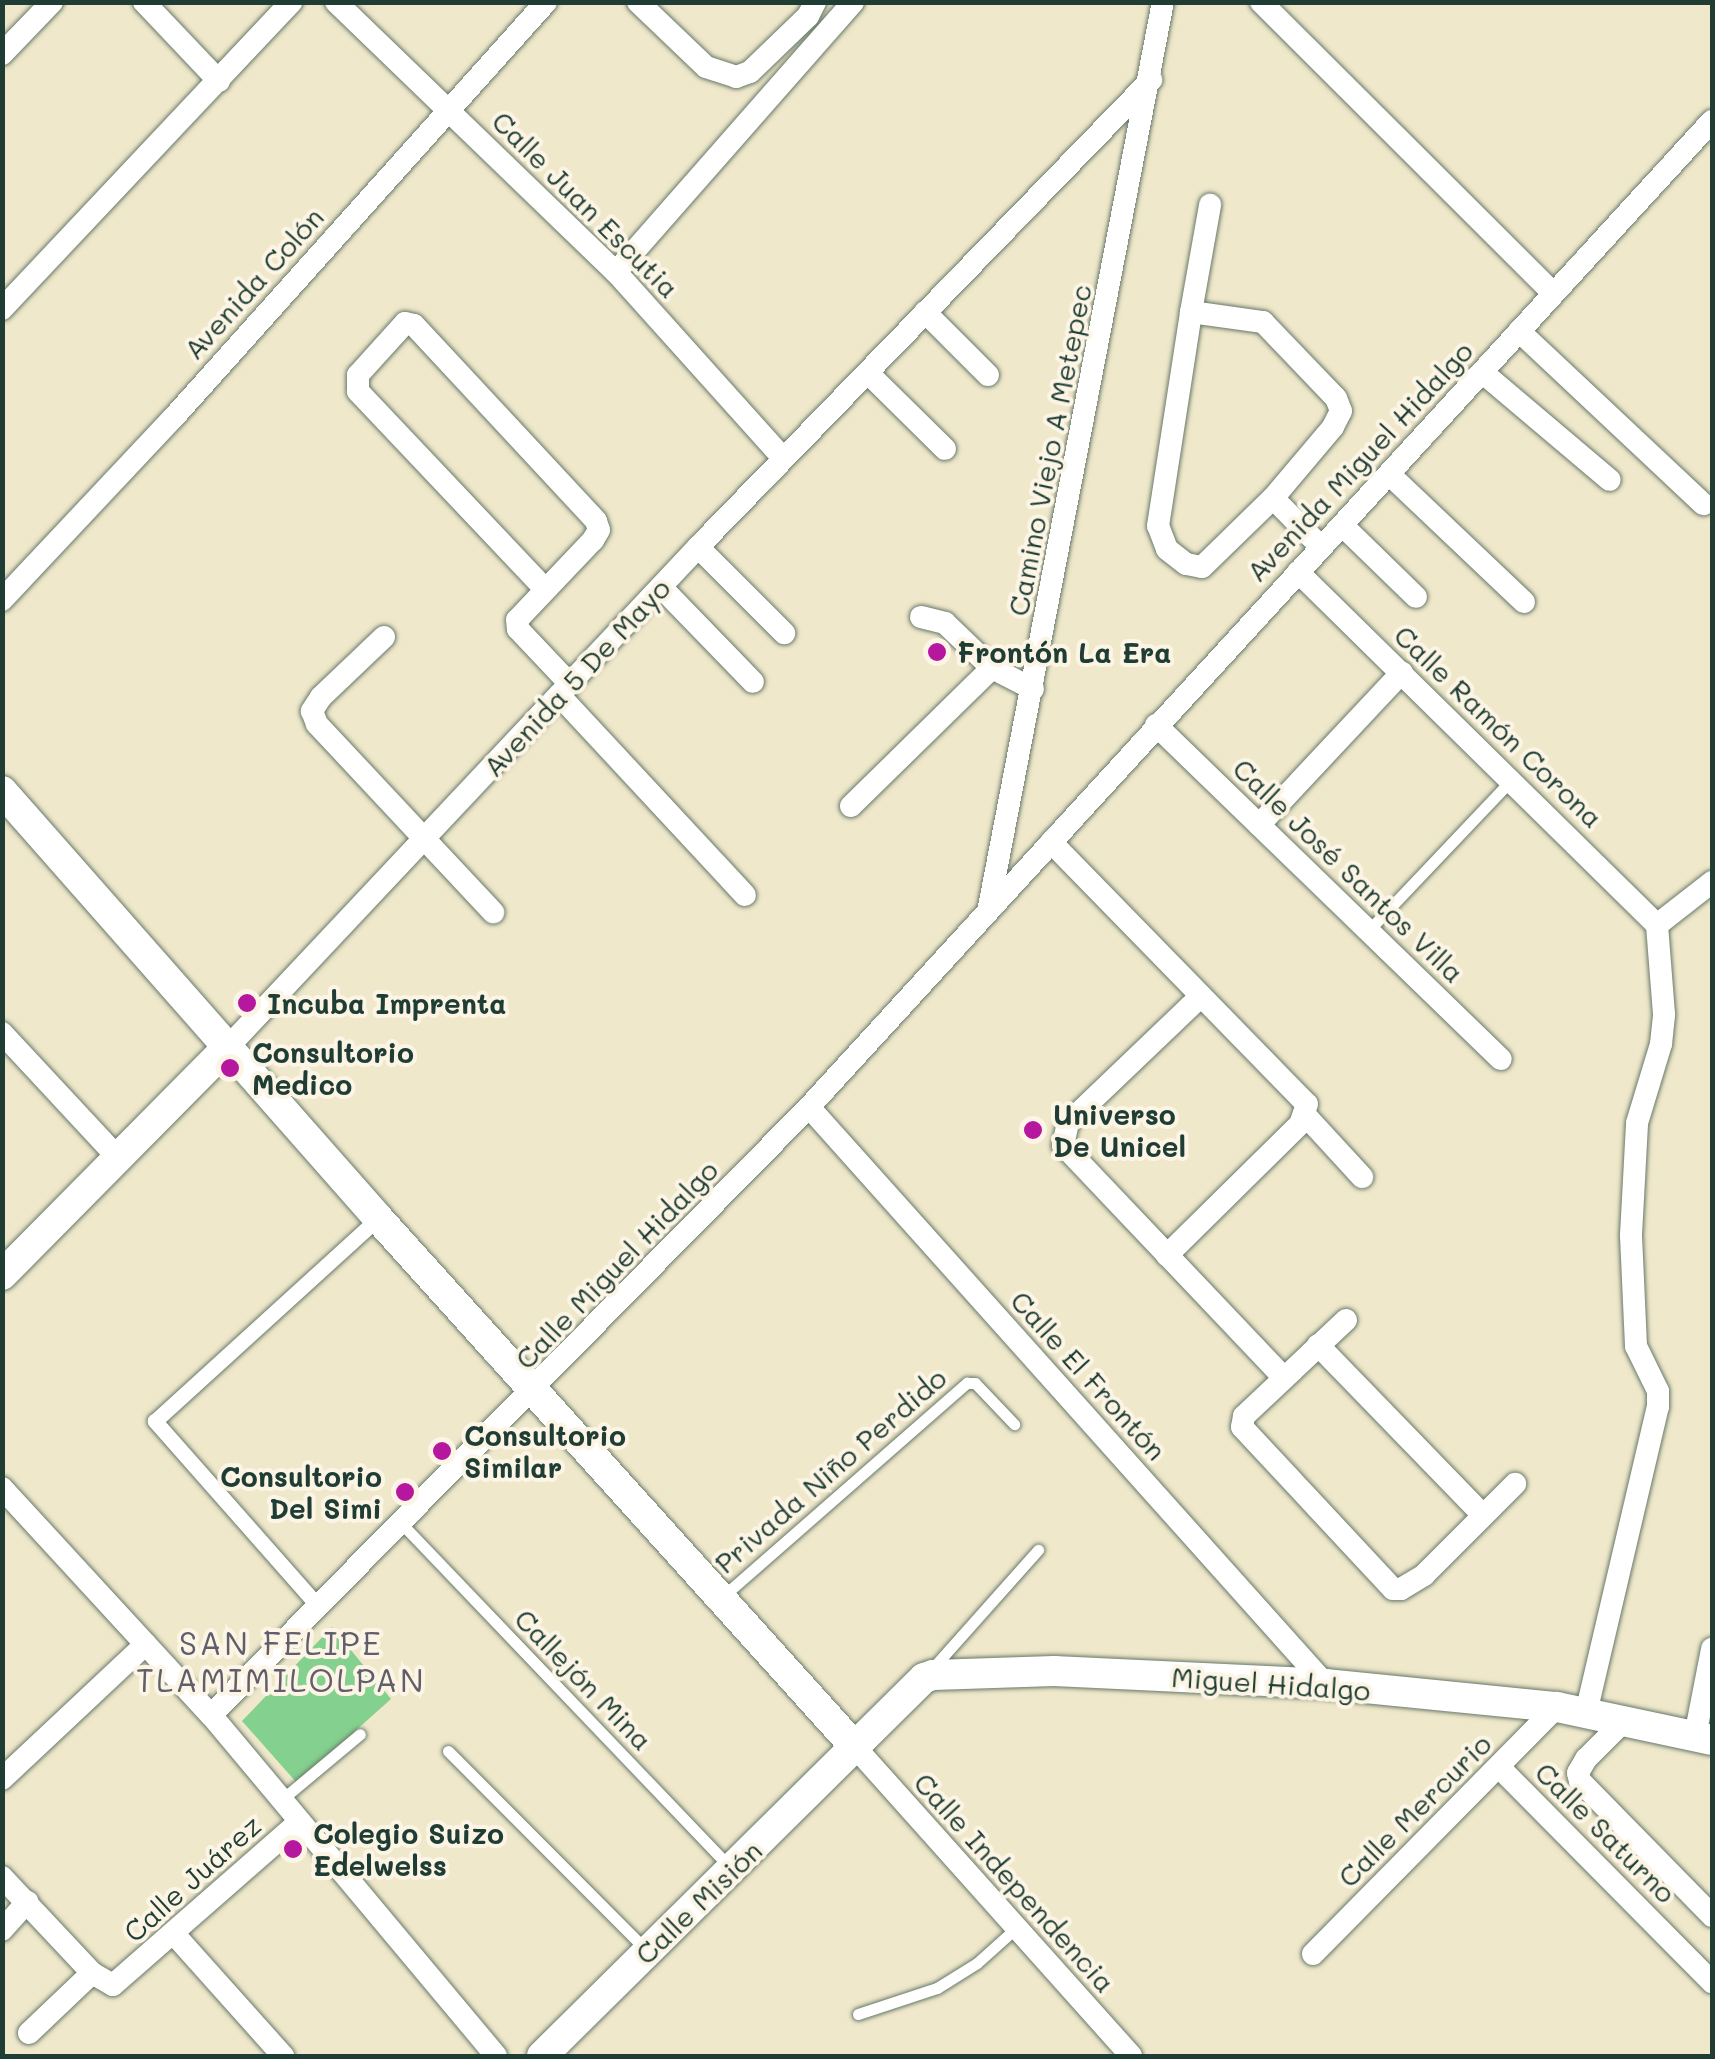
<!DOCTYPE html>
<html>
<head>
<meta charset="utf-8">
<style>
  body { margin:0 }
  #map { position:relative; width:1715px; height:2059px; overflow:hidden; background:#efe8cb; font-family:Mali,sans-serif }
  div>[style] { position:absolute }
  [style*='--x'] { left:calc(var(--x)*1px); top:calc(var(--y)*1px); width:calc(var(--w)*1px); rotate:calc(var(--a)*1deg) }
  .green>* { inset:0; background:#84d08f }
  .roads { filter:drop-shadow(0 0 2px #687969) drop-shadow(0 0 2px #687969) }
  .service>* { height:11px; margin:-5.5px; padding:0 5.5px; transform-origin:5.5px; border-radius:5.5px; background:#fff }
  .pedestrian>* { height:15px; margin:-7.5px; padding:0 7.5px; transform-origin:7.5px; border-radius:7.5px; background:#fff }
  .minor>* { height:22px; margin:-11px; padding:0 11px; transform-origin:11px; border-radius:11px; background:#fff }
  .secondary>* { height:30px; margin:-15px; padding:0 15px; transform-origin:15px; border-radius:15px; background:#fff }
  .dots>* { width:28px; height:28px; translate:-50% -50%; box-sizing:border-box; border:5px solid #fcf5e5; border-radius:50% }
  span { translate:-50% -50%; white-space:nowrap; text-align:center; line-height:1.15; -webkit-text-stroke:8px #fcf5e5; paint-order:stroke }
  .street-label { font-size:28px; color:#1f3d34 }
  .poi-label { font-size:28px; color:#1f3d34; font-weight:700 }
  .left { translate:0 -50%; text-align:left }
  .right { translate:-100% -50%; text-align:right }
  .quarter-label { font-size:32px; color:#5f5e6a; letter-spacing:2.5px }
  .frame { position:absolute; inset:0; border:5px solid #1f3d34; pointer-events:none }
</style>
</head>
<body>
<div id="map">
  <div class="green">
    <div style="clip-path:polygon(332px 1627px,391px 1699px,297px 1783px,242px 1721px)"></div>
  </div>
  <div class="roads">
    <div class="service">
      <div style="--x:1368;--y:931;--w:209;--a:-46.5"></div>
      <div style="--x:401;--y:1523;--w:476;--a:46.3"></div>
      <div style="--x:721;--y:1598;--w:327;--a:-41.2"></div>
      <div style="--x:967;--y:1383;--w:8;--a:0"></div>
      <div style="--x:975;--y:1383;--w:57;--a:46.4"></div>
      <div style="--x:931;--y:1670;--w:161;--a:-48.3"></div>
      <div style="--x:448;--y:1751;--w:281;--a:45.1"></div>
      <div style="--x:280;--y:1801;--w:104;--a:-39.9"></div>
      <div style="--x:858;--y:2014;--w:83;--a:-18.2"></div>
      <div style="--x:937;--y:1988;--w:47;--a:-32"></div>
      <div style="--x:977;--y:1963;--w:52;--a:-41.9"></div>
    </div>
    <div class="pedestrian">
      <div style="--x:318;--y:1606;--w:247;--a:-131.4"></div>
      <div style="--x:155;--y:1421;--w:302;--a:-42.3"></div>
    </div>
    <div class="minor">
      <div style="--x:144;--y:2;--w:109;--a:46.5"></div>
      <div style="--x:336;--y:2;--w:389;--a:44"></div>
      <div style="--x:616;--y:272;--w:250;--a:48.1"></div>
      <div style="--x:638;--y:2;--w:94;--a:43.7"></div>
      <div style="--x:706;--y:67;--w:32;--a:18"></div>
      <div style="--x:736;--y:77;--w:15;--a:-20"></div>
      <div style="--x:750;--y:72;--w:81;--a:-44"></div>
      <div style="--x:808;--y:16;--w:16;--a:-63"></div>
      <div style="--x:1261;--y:2;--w:412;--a:44.9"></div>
      <div style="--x:2;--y:54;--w:72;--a:-46.1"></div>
      <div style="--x:616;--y:272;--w:359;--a:-48.7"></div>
      <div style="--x:2;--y:309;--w:422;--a:-46.7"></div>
      <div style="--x:925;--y:312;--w:89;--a:45"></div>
      <div style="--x:1191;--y:312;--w:73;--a:7.9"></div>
      <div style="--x:1263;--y:322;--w:105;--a:46.2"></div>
      <div style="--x:1336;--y:398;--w:14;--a:69"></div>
      <div style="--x:1341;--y:411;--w:18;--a:117"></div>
      <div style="--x:1333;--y:427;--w:93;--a:130.2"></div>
      <div style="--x:1273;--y:498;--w:99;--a:135.8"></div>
      <div style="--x:1202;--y:567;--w:16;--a:-169"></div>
      <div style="--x:1186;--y:564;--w:24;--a:-142"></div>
      <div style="--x:1167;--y:549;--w:25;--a:-111"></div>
      <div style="--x:1158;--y:526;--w:217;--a:-81.2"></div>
      <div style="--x:1191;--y:312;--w:109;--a:-79.9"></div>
      <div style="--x:1519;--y:331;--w:253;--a:43.2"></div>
      <div style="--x:1482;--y:372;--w:167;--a:40.2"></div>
      <div style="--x:868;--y:373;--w:108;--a:44.6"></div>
      <div style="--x:1389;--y:474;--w:186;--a:43.5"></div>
      <div style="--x:1273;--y:498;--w:69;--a:45.6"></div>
      <div style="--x:1342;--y:525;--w:103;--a:44.2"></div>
      <div style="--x:698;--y:547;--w:122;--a:45"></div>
      <div style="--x:1298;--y:572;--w:503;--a:44.52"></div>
      <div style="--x:661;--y:587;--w:132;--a:45.9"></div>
      <div style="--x:544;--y:588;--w:271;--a:-133.4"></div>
      <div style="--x:358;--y:391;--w:16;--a:-90"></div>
      <div style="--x:358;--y:375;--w:70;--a:-47.9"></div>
      <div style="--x:405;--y:323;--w:9;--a:13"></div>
      <div style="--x:414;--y:325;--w:267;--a:47.1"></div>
      <div style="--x:596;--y:521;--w:9;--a:72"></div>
      <div style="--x:599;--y:530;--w:12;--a:121"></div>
      <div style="--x:593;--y:540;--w:110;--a:133.5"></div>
      <div style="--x:517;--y:620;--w:9;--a:84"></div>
      <div style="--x:518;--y:629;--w:76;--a:46.6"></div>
      <div style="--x:2;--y:600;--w:251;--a:-46.8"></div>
      <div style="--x:174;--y:417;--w:557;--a:-48.13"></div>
      <div style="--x:921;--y:617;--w:25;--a:14"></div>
      <div style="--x:945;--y:623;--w:65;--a:43.8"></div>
      <div style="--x:992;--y:668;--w:46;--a:27.1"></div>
      <div style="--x:384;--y:637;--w:87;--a:136.4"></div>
      <div style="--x:321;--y:697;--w:17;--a:123"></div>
      <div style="--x:312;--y:711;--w:14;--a:69"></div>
      <div style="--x:317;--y:724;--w:258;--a:46.9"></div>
      <div style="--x:559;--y:695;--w:273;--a:47.1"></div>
      <div style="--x:1156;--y:725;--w:480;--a:44.1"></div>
      <div style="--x:851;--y:806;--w:197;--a:-44.4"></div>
      <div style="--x:1259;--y:825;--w:209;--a:-46.9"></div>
      <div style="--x:1051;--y:842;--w:366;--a:45.7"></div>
      <div style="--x:1307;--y:1104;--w:21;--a:109"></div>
      <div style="--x:1300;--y:1124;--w:187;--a:135.4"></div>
      <div style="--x:989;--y:907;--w:922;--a:-79.12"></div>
      <div style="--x:1657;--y:925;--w:70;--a:-38"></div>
      <div style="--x:1201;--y:996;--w:184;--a:136.3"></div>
      <div style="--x:1068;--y:1123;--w:23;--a:103"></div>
      <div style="--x:1063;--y:1145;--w:321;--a:46.5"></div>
      <div style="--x:2;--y:1033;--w:172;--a:47.1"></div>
      <div style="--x:228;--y:1047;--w:686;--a:-46.77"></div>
      <div style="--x:698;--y:547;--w:651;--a:-45.87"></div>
      <div style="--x:809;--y:1107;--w:774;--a:48.19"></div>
      <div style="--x:1306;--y:1116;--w:83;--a:47.4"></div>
      <div style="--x:1346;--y:1320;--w:140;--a:136.7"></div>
      <div style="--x:1244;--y:1416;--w:11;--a:100"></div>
      <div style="--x:1242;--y:1427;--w:221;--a:47"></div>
      <div style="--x:1393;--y:1589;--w:8;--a:0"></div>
      <div style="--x:1401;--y:1589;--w:27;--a:-31"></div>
      <div style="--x:1424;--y:1575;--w:129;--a:-45"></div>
      <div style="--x:1318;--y:1345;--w:237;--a:45.9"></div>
      <div style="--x:2;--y:1488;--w:309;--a:47.4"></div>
      <div style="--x:211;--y:1715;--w:444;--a:50.1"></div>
      <div style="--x:1586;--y:1713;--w:314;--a:-76.8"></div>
      <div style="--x:1658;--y:1407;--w:16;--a:-90"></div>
      <div style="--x:1658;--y:1391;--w:50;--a:-116.1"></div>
      <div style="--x:1636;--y:1346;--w:111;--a:-92.6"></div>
      <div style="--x:1631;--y:1235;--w:112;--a:-86.9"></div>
      <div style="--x:1637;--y:1123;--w:83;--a:-73.1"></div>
      <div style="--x:1661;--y:1044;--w:30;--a:-84"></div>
      <div style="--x:1664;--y:1014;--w:89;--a:-94.5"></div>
      <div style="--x:211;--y:1715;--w:853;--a:-45.48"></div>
      <div style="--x:809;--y:1107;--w:1337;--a:-47.52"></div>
      <div style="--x:1623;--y:1722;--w:52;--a:135"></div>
      <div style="--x:1586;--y:1759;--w:16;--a:120"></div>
      <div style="--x:1578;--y:1773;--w:8;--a:76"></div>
      <div style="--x:1580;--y:1781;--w:189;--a:45.6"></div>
      <div style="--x:1695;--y:1736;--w:89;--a:-78.9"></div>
      <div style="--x:855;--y:1747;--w:414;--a:48.2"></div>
      <div style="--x:1499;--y:1767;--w:303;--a:45.3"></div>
      <div style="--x:2;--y:1779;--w:197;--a:-43.2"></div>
      <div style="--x:2;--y:1877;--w:132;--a:46.8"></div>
      <div style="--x:92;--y:1973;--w:24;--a:30"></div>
      <div style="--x:113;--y:1985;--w:247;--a:-41.2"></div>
      <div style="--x:2;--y:1930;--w:38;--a:-48"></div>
      <div style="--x:174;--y:1934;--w:164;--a:48.2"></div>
      <div style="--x:1313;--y:1954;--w:347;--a:-45.4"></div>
      <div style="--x:29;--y:2033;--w:87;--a:-43.6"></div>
    </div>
    <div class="secondary">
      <div style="--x:2;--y:791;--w:569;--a:48.63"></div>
      <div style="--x:378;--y:1218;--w:712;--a:47.96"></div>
      <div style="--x:2;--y:1275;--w:321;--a:-45.3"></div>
      <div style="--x:542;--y:2056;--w:537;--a:-44.7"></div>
      <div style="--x:924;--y:1678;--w:9;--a:-18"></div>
      <div style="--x:933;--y:1675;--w:121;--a:-1.9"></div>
      <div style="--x:1054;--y:1671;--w:271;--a:2.7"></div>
      <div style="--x:1325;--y:1684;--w:233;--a:5.7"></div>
      <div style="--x:1557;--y:1707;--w:158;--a:12"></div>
    </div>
  </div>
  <div class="dots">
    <div style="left:937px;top:652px;background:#b5179e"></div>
    <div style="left:247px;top:1003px;background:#b5179e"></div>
    <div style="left:230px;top:1068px;background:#b5179e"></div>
    <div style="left:1033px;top:1130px;background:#b5179e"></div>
    <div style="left:442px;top:1451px;background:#b5179e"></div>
    <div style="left:405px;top:1492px;background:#b5179e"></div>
    <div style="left:293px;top:1849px;background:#b5179e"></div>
  </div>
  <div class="street-label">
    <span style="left:586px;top:204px;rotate:45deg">Calle Juan Escutia</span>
    <span style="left:253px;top:283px;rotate:-48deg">Avenida Colón</span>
    <span style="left:1049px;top:450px;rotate:-79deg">Camino Viejo A Metepec</span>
    <span style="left:1359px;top:461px;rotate:-47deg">Avenida Miguel Hidalgo</span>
    <span style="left:576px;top:677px;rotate:-47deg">Avenida 5 De Mayo</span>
    <span style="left:1499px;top:726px;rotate:44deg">Calle Ramón Corona</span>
    <span style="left:1349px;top:870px;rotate:44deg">Calle José Santos Villa</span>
    <span style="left:616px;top:1264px;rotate:-46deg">Calle Miguel Hidalgo</span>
    <span style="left:1089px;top:1375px;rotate:48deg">Calle El Frontón</span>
    <span style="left:830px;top:1470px;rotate:-41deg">Privada Niño Perdido</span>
    <span style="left:584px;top:1679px;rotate:46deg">Callejón Mina</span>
    <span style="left:1271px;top:1683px;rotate:4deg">Miguel Hidalgo</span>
    <span style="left:1414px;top:1810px;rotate:-45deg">Calle Mercurio</span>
    <span style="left:1606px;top:1832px;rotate:45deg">Calle Saturno</span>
    <span style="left:192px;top:1878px;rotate:-42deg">Calle Juárez</span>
    <span style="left:1015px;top:1882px;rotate:48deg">Calle Independencia</span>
    <span style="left:698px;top:1902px;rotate:-44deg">Calle Misión</span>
  </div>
  <div class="poi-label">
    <span class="left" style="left:957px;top:652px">Frontón La Era</span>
    <span class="left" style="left:267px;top:1003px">Incuba Imprenta</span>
    <span class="left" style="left:252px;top:1068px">Consultorio<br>Medico</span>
    <span class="left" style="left:1053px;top:1130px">Universo<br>De Unicel</span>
    <span class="left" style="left:464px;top:1451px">Consultorio<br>Similar</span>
    <span class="right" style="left:382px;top:1492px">Consultorio<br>Del Simi</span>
    <span class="left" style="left:313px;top:1849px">Colegio Suizo<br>Edelwelss</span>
  </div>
  <div class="quarter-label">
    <span style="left:281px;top:1661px">SAN FELIPE<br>TLAMIMILOLPAN</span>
  </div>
  <div class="frame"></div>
</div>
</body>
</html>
